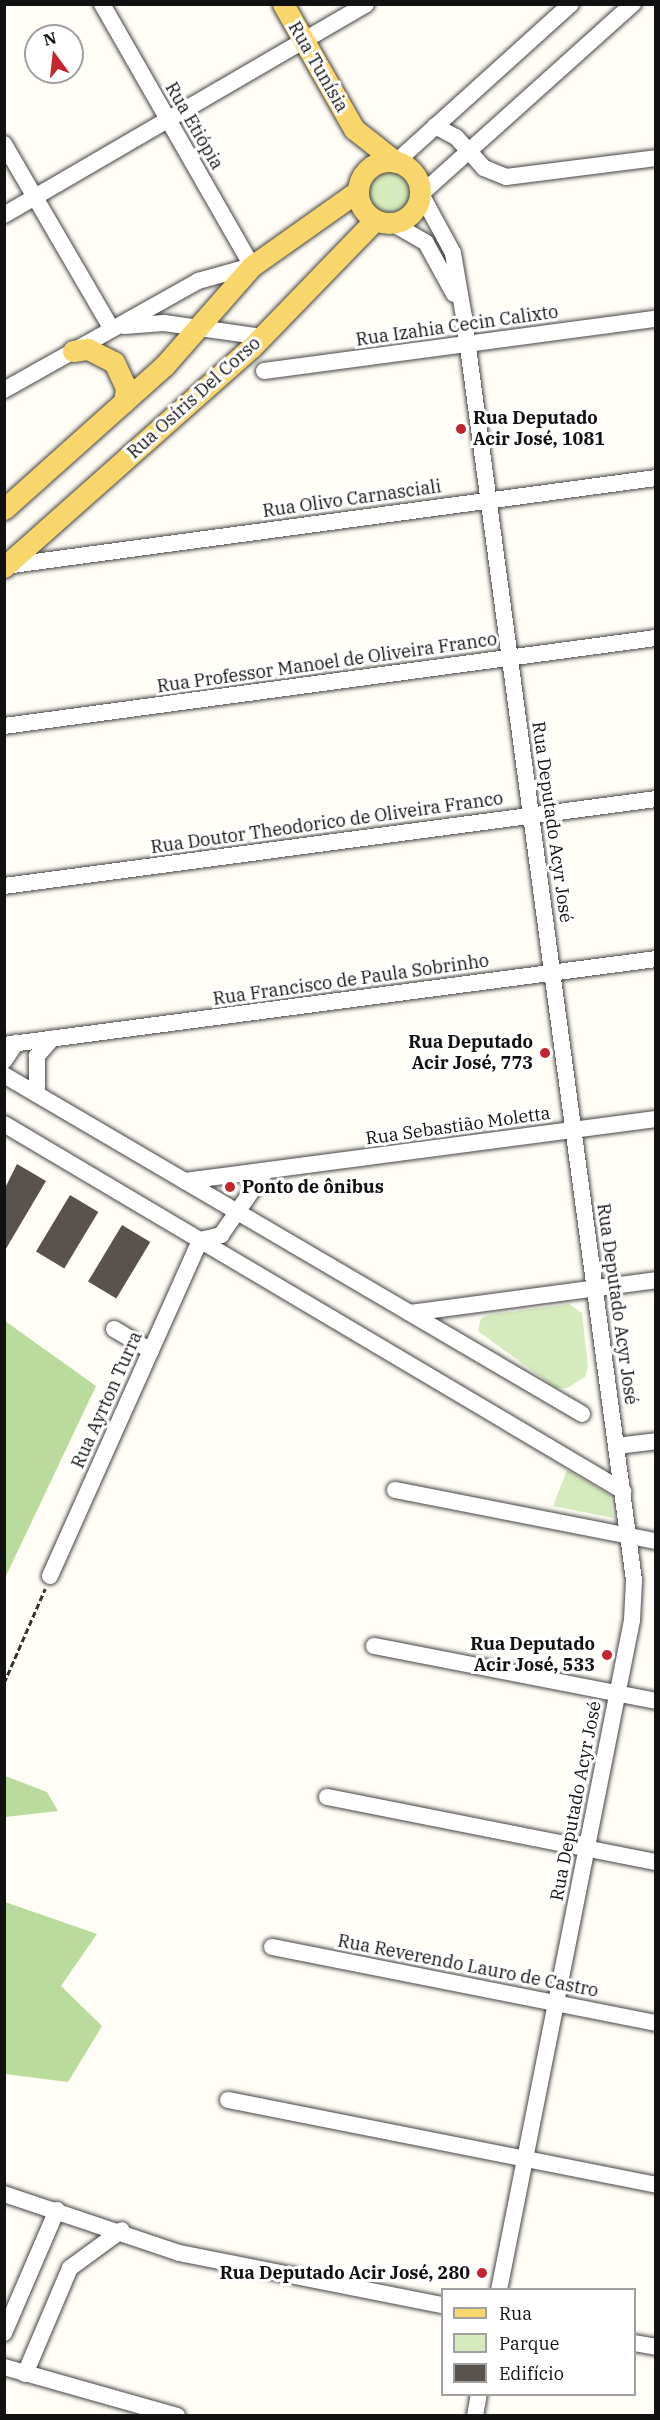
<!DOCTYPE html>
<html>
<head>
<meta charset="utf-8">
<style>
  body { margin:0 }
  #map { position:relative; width:660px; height:2420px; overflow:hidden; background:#fffdf5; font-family:"IBM Plex Serif",serif }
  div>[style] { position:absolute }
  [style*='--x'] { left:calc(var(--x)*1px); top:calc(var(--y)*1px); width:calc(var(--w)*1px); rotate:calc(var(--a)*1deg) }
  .green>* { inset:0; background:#d5ebbd }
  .round { border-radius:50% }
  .forest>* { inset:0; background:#b9dc9c }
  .building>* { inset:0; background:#5a524d; transform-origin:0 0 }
  .path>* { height:3px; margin-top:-1.5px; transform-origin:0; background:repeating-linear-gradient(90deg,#333 0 6px,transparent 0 9px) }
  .roads { filter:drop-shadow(0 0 2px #444) drop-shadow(0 0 2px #444) }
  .minor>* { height:16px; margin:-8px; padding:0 8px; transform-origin:8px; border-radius:8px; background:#fff }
  .major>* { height:21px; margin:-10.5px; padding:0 10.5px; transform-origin:10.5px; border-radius:10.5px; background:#f9d66b }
  .major>.ring { margin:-10.5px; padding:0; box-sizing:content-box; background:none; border:21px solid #f9d66b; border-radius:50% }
  .dots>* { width:16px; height:16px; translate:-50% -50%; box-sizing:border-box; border:3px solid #fff; border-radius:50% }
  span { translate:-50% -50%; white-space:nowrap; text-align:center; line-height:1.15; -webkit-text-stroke:6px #fff; paint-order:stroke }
  .street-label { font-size:18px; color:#111 }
  .poi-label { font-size:18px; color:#111; font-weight:700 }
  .left { translate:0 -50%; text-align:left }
  .right { translate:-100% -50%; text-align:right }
  .frame { position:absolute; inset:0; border:6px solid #111; pointer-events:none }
  .legend { position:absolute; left:441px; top:2288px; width:195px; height:108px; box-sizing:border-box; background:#fff; border:2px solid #a0a0a0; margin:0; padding:8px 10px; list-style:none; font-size:18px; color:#111 }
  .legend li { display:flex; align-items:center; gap:12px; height:30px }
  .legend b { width:30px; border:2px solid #a0a0a0 }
  .north { position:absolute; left:24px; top:24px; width:60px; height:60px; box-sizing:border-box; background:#fff; border:2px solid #a0a0a0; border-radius:50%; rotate:345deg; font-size:16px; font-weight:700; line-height:24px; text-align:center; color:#111 }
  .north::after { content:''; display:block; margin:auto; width:21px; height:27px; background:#c4262e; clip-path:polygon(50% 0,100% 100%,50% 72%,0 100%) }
</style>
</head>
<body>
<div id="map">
  <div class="green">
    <div class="round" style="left:363px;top:166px;width:54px;height:54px"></div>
    <div style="clip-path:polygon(569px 1304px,582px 1313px,588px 1367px,585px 1377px,567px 1388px,556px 1388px,478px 1331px,481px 1318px,488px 1315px)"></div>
    <div style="clip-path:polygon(567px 1470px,610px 1495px,613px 1518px,553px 1506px)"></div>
  </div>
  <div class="forest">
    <div style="clip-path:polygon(5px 1321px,96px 1386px,5px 1578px)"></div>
    <div style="clip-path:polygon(5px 1776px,47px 1792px,58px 1811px,5px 1817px)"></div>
    <div style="clip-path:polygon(5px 1902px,97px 1934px,61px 1986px,102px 2026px,68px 2082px,5px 2074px)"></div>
  </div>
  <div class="building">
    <div style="clip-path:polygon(17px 1164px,46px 1181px,4px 1252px,4px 1190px)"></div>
    <div style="left:70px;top:1195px;width:33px;height:66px;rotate:31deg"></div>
    <div style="left:122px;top:1225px;width:33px;height:66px;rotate:31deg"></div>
  </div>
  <div class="path">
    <div style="--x:4;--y:1683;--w:103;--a:-66.4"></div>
  </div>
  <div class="roads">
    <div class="minor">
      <div style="--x:435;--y:126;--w:24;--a:28"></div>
      <div style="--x:456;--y:137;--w:42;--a:47.9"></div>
      <div style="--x:484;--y:168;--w:24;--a:22"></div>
      <div style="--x:506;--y:177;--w:151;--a:-7.2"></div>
      <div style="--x:4;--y:144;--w:213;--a:59.8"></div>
      <div style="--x:396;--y:162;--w:236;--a:-42.1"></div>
      <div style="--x:4;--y:215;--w:419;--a:-30.2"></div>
      <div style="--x:392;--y:223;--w:39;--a:30"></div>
      <div style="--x:426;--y:243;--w:58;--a:61.2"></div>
      <div style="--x:124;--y:326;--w:40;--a:-4.3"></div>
      <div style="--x:164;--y:323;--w:99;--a:8.1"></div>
      <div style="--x:264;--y:371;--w:395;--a:-7.6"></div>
      <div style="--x:4;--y:390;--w:223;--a:-29.3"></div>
      <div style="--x:198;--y:281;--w:56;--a:-15.5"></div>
      <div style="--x:252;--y:266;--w:302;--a:-119.8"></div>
      <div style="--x:5;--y:566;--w:657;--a:-7.7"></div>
      <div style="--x:4;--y:726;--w:658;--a:-7.69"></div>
      <div style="--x:4;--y:886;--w:658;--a:-7.6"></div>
      <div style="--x:4;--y:1045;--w:658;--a:-7.51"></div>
      <div style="--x:4;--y:1061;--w:22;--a:-56"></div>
      <div style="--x:4;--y:1075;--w:670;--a:30.39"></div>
      <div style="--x:37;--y:1094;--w:38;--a:-90"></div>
      <div style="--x:37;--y:1056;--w:23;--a:-49"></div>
      <div style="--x:4;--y:1124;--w:720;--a:30.66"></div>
      <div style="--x:185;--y:1181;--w:475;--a:-7.5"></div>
      <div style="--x:410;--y:1313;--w:248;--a:-7.6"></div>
      <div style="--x:114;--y:1329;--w:43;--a:30.7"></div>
      <div style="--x:617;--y:1446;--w:39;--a:-7"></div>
      <div style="--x:395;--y:1490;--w:266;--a:11.1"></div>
      <div style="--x:50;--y:1576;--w:368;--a:-65.9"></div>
      <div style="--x:200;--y:1240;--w:22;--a:-13"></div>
      <div style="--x:221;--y:1235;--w:77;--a:-55.1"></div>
      <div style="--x:374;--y:1646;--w:287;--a:11"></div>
      <div style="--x:327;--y:1797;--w:335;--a:11.2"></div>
      <div style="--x:272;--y:1947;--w:391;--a:11.2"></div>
      <div style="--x:228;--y:2100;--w:436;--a:11.2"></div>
      <div style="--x:4;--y:2194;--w:185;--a:18.6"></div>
      <div style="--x:179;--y:2253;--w:268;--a:11.2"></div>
      <div style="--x:499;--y:2290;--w:683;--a:-78.77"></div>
      <div style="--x:632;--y:1620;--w:40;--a:-87.1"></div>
      <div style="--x:634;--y:1580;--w:1274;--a:-97.67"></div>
      <div style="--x:464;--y:317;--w:65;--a:-99.8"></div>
      <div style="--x:453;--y:253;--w:67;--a:-118.5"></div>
      <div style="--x:421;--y:194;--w:285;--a:-41.9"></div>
      <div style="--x:4;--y:2333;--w:134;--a:-66.7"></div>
      <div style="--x:634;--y:2343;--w:22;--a:10"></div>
      <div style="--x:4;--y:2367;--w:180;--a:15.8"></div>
      <div style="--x:25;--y:2374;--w:115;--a:-67"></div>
      <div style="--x:70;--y:2268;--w:64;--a:-36.2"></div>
      <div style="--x:475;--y:2416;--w:22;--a:-80"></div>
    </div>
    <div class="major">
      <div style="--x:283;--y:4;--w:144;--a:60.4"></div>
      <div style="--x:354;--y:129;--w:53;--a:38.2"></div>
      <div class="ring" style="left:358px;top:161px;width:41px;height:41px"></div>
      <div style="--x:73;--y:351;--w:15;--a:-8"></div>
      <div style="--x:88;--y:349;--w:29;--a:27"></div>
      <div style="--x:114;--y:362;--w:29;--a:65"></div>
      <div style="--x:126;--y:388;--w:14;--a:98"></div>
      <div style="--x:4;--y:509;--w:215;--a:-41.8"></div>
      <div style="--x:164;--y:366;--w:133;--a:-48.7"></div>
      <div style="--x:252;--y:266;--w:130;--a:-35.3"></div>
      <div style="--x:4;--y:567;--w:330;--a:-41.6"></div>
      <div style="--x:251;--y:348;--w:178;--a:-45.9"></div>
    </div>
  </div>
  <div class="dots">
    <div style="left:461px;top:429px;background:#c4262e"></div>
    <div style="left:545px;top:1053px;background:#c4262e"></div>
    <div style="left:230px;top:1187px;background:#c4262e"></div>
    <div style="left:607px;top:1655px;background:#c4262e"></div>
    <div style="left:482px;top:2273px;background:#c4262e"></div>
  </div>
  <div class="street-label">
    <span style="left:318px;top:67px;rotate:60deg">Rua Tunísia</span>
    <span style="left:194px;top:126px;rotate:60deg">Rua Etiópia</span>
    <span style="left:457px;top:326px;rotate:-8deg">Rua Izahia Cecin Calixto</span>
    <span style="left:194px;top:398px;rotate:-42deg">Rua Osíris Del Corso</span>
    <span style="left:352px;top:499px;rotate:-8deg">Rua Olivo Carnasciali</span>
    <span style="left:327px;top:663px;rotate:-8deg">Rua Professor Manoel de Oliveira Franco</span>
    <span style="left:552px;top:822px;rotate:82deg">Rua Deputado Acyr José</span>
    <span style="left:327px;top:823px;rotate:-8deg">Rua Doutor Theodorico de Oliveira Franco</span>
    <span style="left:351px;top:980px;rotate:-8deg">Rua Francisco de Paula Sobrinho</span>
    <span style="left:458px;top:1126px;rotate:-8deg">Rua Sebastião Moletta</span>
    <span style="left:617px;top:1304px;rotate:82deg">Rua Deputado Acyr José</span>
    <span style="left:107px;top:1400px;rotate:-66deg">Rua Ayrton Turra</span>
    <span style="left:576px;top:1801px;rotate:-79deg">Rua Deputado Acyr José</span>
    <span style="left:468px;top:1966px;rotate:11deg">Rua Reverendo Lauro de Castro</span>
  </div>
  <div class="poi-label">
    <span class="left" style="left:473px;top:429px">Rua Deputado<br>Acir José, 1081</span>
    <span class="right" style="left:533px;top:1053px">Rua Deputado<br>Acir José, 773</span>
    <span class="left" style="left:242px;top:1187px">Ponto de ônibus</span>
    <span class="right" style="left:595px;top:1655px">Rua Deputado<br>Acir José, 533</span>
    <span class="right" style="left:470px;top:2273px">Rua Deputado Acir José, 280</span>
  </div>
  <div class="frame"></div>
  <ul class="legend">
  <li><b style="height:8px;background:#f9d66b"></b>Rua</li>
  <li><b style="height:16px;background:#d5ebbd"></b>Parque</li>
  <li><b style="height:16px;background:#5a524d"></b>Edifício</li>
  </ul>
  <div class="north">N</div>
</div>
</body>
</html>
